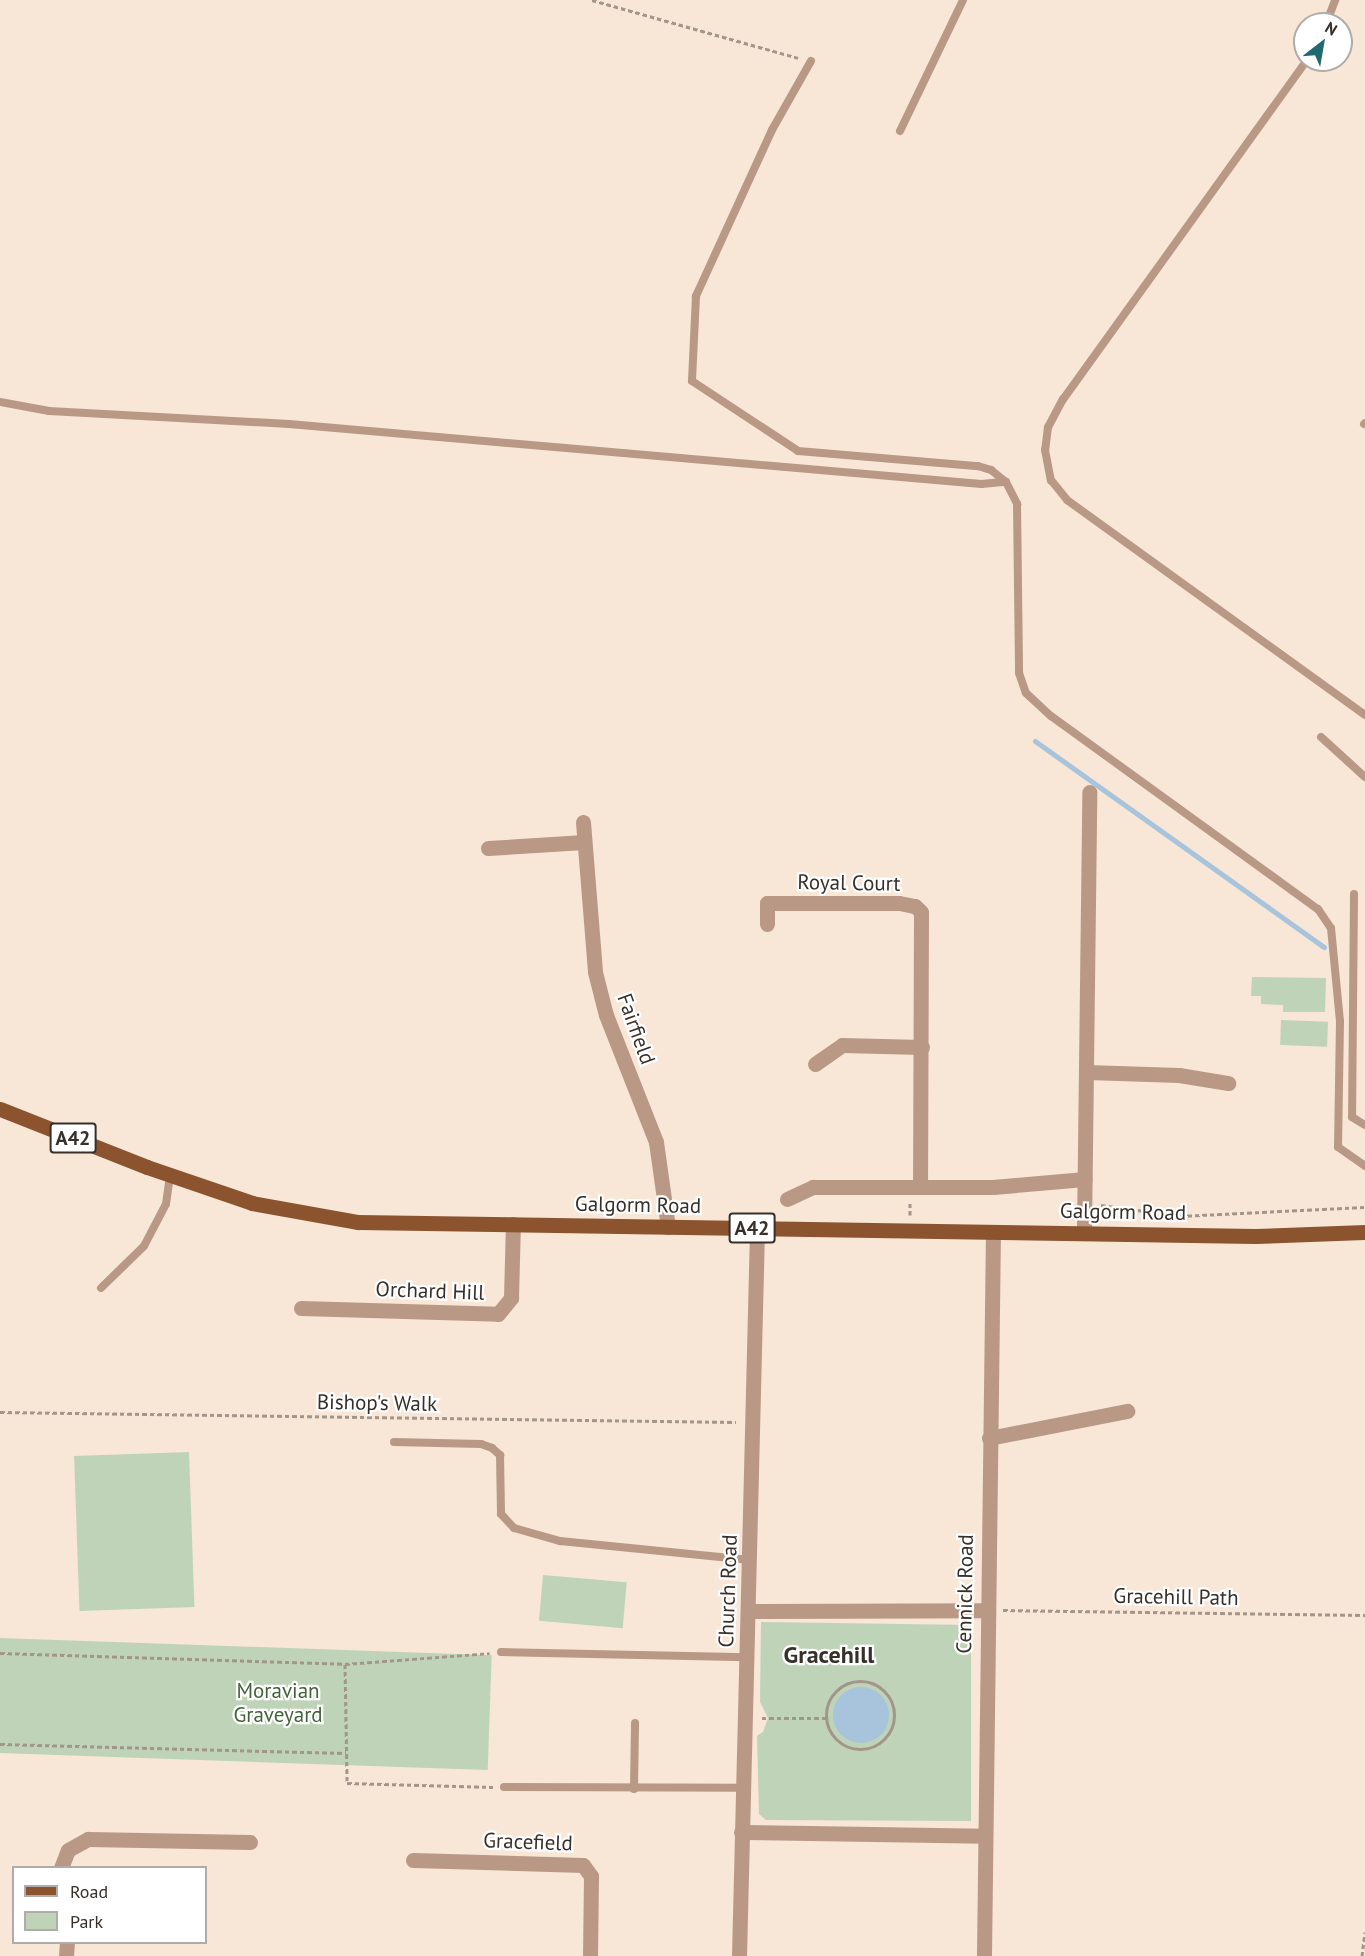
<!DOCTYPE html>
<html>
<head>
<meta charset="utf-8">
<style>
  body { margin:0 }
  #map { position:relative; width:1365px; height:1956px; overflow:hidden; background:#f8e6d7; font-family:"PT Sans",sans-serif }
  div>[style] { position:absolute }
  [style*='--x'] { left:calc(var(--x)*1px); top:calc(var(--y)*1px); width:calc(var(--w)*1px); rotate:calc(var(--a)*1deg) }
  .green>* { inset:0; background:#bfd3b9; transform-origin:0 0 }
  .water>* { inset:0; background:#a8c3dc }
  .round { border-radius:50% }
  .stream>* { height:5px; margin:-2.5px; padding:0 2.5px; transform-origin:2.5px; border-radius:2.5px; background:#a8c3dc }
  .path>* { height:3px; margin-top:-1.5px; transform-origin:0; background:repeating-linear-gradient(90deg,#a2958a 0 4.5px,transparent 0 7.5px) }
  .path>.ring { margin:-1.5px; padding:0; box-sizing:content-box; background:none; border:3px solid #a2958a; border-radius:50% }
  .service>* { height:8px; margin:-4px; padding:0 4px; transform-origin:4px; border-radius:4px; background:#b99985 }
  .minor>* { height:15px; margin:-7.5px; padding:0 7.5px; transform-origin:7.5px; border-radius:7.5px; background:#b99985 }
  .tertiary>* { height:15px; margin:-7.5px; padding:0 7.5px; transform-origin:7.5px; border-radius:7.5px; background:#b99985 }
  .primary>* { height:15px; margin:-7.5px; padding:0 7.5px; transform-origin:7.5px; border-radius:7.5px; background:#8b542f }
  span { translate:-50% -50%; white-space:nowrap; text-align:center; line-height:1.15; -webkit-text-stroke:4.5px #fff; paint-order:stroke }
  .shield-label span { padding:2px 4px; background:#fff; border:2px solid; border-radius:4px; -webkit-text-stroke-width:0 }
  .shield-label { font-size:20px; color:#37302a; font-weight:700 }
  .street-label { font-size:21px; color:#37302a }
  .park-label { font-size:21px; color:#426238 }
  .quarter-label { font-size:24px; color:#37302a; font-weight:700 }
  .legend { position:absolute; left:12px; top:1866px; width:195px; height:78px; box-sizing:border-box; background:#fff; border:2px solid #afacaa; margin:0; padding:8px 10px; list-style:none; font-size:18px; color:#37302a }
  .legend li { display:flex; align-items:center; gap:12px; height:30px }
  .legend b { width:30px; border:2px solid #afacaa }
  .north { position:absolute; left:1293px; top:12px; width:60px; height:60px; box-sizing:border-box; background:#fff; border:2px solid #afacaa; border-radius:50%; rotate:31deg; font-size:16px; font-weight:700; line-height:24px; text-align:center; color:#37302a }
  .north::after { content:''; display:block; margin:auto; width:21px; height:27px; background:#1f6973; clip-path:polygon(50% 0,100% 100%,50% 72%,0 100%) }
</style>
</head>
<body>
<div id="map">
  <div class="green">
    <div style="clip-path:polygon(1252px 977px,1326px 978px,1325px 1012px,1283px 1012px,1283px 1005px,1261px 1004px,1261px 996px,1251px 996px)"></div>
    <div style="left:1281px;top:1020px;width:47px;height:25px;rotate:2deg"></div>
    <div style="left:189px;top:1452px;width:155px;height:115px;rotate:88deg"></div>
    <div style="left:543px;top:1575px;width:84px;height:46px;rotate:5deg"></div>
    <div style="clip-path:polygon(761px 1622px,971px 1625px,971px 1821px,766px 1820px,759px 1814px,757px 1736px,763px 1732px,768px 1718px,760px 1702px)"></div>
    <div style="left:0;top:1638px;width:492px;height:115px;rotate:2deg"></div>
  </div>
  <div class="water">
    <div class="round" style="left:833px;top:1687px;width:56px;height:56px"></div>
  </div>
  <div class="stream">
    <div style="--x:1035;--y:741;--w:355;--a:35.5"></div>
  </div>
  <div class="path">
    <div style="--x:592;--y:0;--w:214;--a:15.7"></div>
    <div style="--x:1101;--y:1205;--w:80;--a:7.9"></div>
    <div style="--x:1180;--y:1216;--w:185;--a:-2.8"></div>
    <div style="--x:910;--y:1215;--w:13;--a:-90"></div>
    <div style="--x:0;--y:1412;--w:736;--a:0.78"></div>
    <div style="--x:1003;--y:1610;--w:362;--a:0.8"></div>
    <div style="--x:0;--y:1653;--w:345;--a:1.8"></div>
    <div style="--x:345;--y:1664;--w:145;--a:-4.3"></div>
    <div style="--x:345;--y:1664;--w:119;--a:89"></div>
    <div style="--x:347;--y:1783;--w:146;--a:1.6"></div>
    <div class="ring" style="left:826px;top:1681px;width:65px;height:65px"></div>
    <div style="--x:762;--y:1718;--w:64;--a:0"></div>
    <div style="--x:0;--y:1744;--w:346;--a:1.5"></div>
    <div style="--x:1362;--y:1956;--w:24;--a:-83"></div>
  </div>
  <div class="service">
    <div style="--x:1326;--y:24;--w:26;--a:-69"></div>
    <div style="--x:1307;--y:60;--w:418;--a:125.7"></div>
    <div style="--x:1063;--y:399;--w:32;--a:118"></div>
    <div style="--x:1048;--y:427;--w:23;--a:97"></div>
    <div style="--x:1045;--y:450;--w:31;--a:79"></div>
    <div style="--x:1051;--y:480;--w:26;--a:51"></div>
    <div style="--x:1067;--y:500;--w:367;--a:35.8"></div>
    <div style="--x:811;--y:61;--w:79;--a:119.5"></div>
    <div style="--x:772;--y:130;--w:183;--a:114.6"></div>
    <div style="--x:696;--y:296;--w:85;--a:92.7"></div>
    <div style="--x:692;--y:381;--w:127;--a:33.4"></div>
    <div style="--x:798;--y:451;--w:181;--a:4.8"></div>
    <div style="--x:978;--y:466;--w:14;--a:17"></div>
    <div style="--x:991;--y:470;--w:19;--a:39"></div>
    <div style="--x:1006;--y:482;--w:25;--a:63"></div>
    <div style="--x:1017;--y:504;--w:169;--a:89.3"></div>
    <div style="--x:1019;--y:673;--w:21;--a:71"></div>
    <div style="--x:1026;--y:693;--w:34;--a:43"></div>
    <div style="--x:1051;--y:716;--w:329;--a:35.9"></div>
    <div style="--x:1318;--y:909;--w:23;--a:56"></div>
    <div style="--x:1331;--y:928;--w:93;--a:84.5"></div>
    <div style="--x:1340;--y:1021;--w:126;--a:90.9"></div>
    <div style="--x:1338;--y:1147;--w:33;--a:35"></div>
    <div style="--x:900;--y:131;--w:145;--a:-64.3"></div>
    <div style="--x:0;--y:402;--w:50;--a:10.4"></div>
    <div style="--x:49;--y:411;--w:240;--a:3.1"></div>
    <div style="--x:289;--y:424;--w:695;--a:4.96"></div>
    <div style="--x:981;--y:484;--w:25;--a:-5"></div>
    <div style="--x:1364;--y:424;--w:1;--a:-45"></div>
    <div style="--x:1321;--y:737;--w:59;--a:42.3"></div>
    <div style="--x:1354;--y:894;--w:223;--a:90.5"></div>
    <div style="--x:1352;--y:1117;--w:15;--a:32"></div>
    <div style="--x:101;--y:1288;--w:60;--a:-44.3"></div>
    <div style="--x:144;--y:1246;--w:47;--a:-62.4"></div>
    <div style="--x:166;--y:1204;--w:29;--a:-82"></div>
    <div style="--x:394;--y:1442;--w:87;--a:1.3"></div>
    <div style="--x:481;--y:1444;--w:12;--a:20"></div>
    <div style="--x:492;--y:1448;--w:11;--a:41"></div>
    <div style="--x:500;--y:1455;--w:59;--a:89"></div>
    <div style="--x:501;--y:1514;--w:19;--a:47"></div>
    <div style="--x:514;--y:1528;--w:48;--a:15.8"></div>
    <div style="--x:560;--y:1541;--w:191;--a:5.7"></div>
    <div style="--x:501;--y:1652;--w:246;--a:1.2"></div>
    <div style="--x:504;--y:1787;--w:239;--a:0.2"></div>
    <div style="--x:634;--y:1789;--w:66;--a:-89.1"></div>
  </div>
  <div class="minor">
    <div style="--x:583;--y:822;--w:150;--a:85.4"></div>
    <div style="--x:595;--y:972;--w:44;--a:75.7"></div>
    <div style="--x:606;--y:1015;--w:136;--a:68.5"></div>
    <div style="--x:656;--y:1142;--w:86;--a:82"></div>
    <div style="--x:488;--y:848;--w:96;--a:-3.6"></div>
    <div style="--x:767;--y:924;--w:21;--a:-90"></div>
    <div style="--x:767;--y:903;--w:132;--a:0"></div>
    <div style="--x:899;--y:903;--w:16;--a:11"></div>
    <div style="--x:915;--y:906;--w:8;--a:45"></div>
    <div style="--x:921;--y:912;--w:273;--a:90.2"></div>
    <div style="--x:815;--y:1064;--w:33;--a:-35"></div>
    <div style="--x:842;--y:1045;--w:80;--a:1.4"></div>
    <div style="--x:1087;--y:1072;--w:92;--a:1.9"></div>
    <div style="--x:1179;--y:1075;--w:50;--a:9.3"></div>
    <div style="--x:787;--y:1199;--w:29;--a:-25"></div>
    <div style="--x:813;--y:1187;--w:180;--a:0"></div>
    <div style="--x:993;--y:1187;--w:92;--a:-5"></div>
    <div style="--x:1084;--y:1231;--w:439;--a:-89.3"></div>
    <div style="--x:301;--y:1308;--w:197;--a:1.7"></div>
    <div style="--x:498;--y:1314;--w:21;--a:-51"></div>
    <div style="--x:511;--y:1298;--w:74;--a:-88.5"></div>
    <div style="--x:989;--y:1438;--w:141;--a:-11.1"></div>
    <div style="--x:749;--y:1611;--w:237;--a:-0.2"></div>
    <div style="--x:741;--y:1832;--w:243;--a:0.9"></div>
    <div style="--x:413;--y:1860;--w:170;--a:1.7"></div>
    <div style="--x:583;--y:1865;--w:14;--a:54"></div>
    <div style="--x:591;--y:1876;--w:80;--a:90.7"></div>
    <div style="--x:61;--y:1868;--w:19;--a:-69"></div>
    <div style="--x:68;--y:1850;--w:23;--a:-29"></div>
    <div style="--x:88;--y:1839;--w:162;--a:1.1"></div>
    <div style="--x:66;--y:1956;--w:14;--a:-86"></div>
    <div style="--x:739;--y:1956;--w:728;--a:-88.58"></div>
  </div>
  <div class="tertiary">
    <div style="--x:984;--y:1956;--w:723;--a:-89.29"></div>
  </div>
  <div class="primary">
    <div style="--x:0;--y:1109;--w:158;--a:21.5"></div>
    <div style="--x:147;--y:1167;--w:111;--a:18.9"></div>
    <div style="--x:252;--y:1203;--w:108;--a:10.2"></div>
    <div style="--x:358;--y:1222;--w:897;--a:0.89"></div>
    <div style="--x:1255;--y:1236;--w:110;--a:-2.1"></div>
  </div>
  <div class="shield-label">
    <span style="left:73px;top:1138px">A42</span>
    <span style="left:752px;top:1228px">A42</span>
  </div>
  <div class="street-label">
    <span style="left:849px;top:883px;rotate:1deg">Royal Court</span>
    <span style="left:636px;top:1029px;rotate:70deg">Fairfield</span>
    <span style="left:638px;top:1205px;rotate:1deg">Galgorm Road</span>
    <span style="left:1123px;top:1212px;rotate:1deg">Galgorm Road</span>
    <span style="left:430px;top:1291px;rotate:2deg">Orchard Hill</span>
    <span style="left:377px;top:1403px;rotate:1deg">Bishop's Walk</span>
    <span style="left:728px;top:1591px;rotate:-88deg">Church Road</span>
    <span style="left:965px;top:1594px;rotate:-89deg">Cennick Road</span>
    <span style="left:1176px;top:1597px;rotate:1deg">Gracehill Path</span>
    <span style="left:528px;top:1842px;rotate:2deg">Gracefield</span>
  </div>
  <div class="park-label">
    <span style="left:278px;top:1703px">Moravian<br>Graveyard</span>
  </div>
  <div class="quarter-label">
    <span style="left:829px;top:1655px">Gracehill</span>
  </div>
  <ul class="legend">
  <li><b style="height:8px;background:#8b542f"></b>Road</li>
  <li><b style="height:16px;background:#bfd3b9"></b>Park</li>
  </ul>
  <div class="north">N</div>
</div>
</body>
</html>
